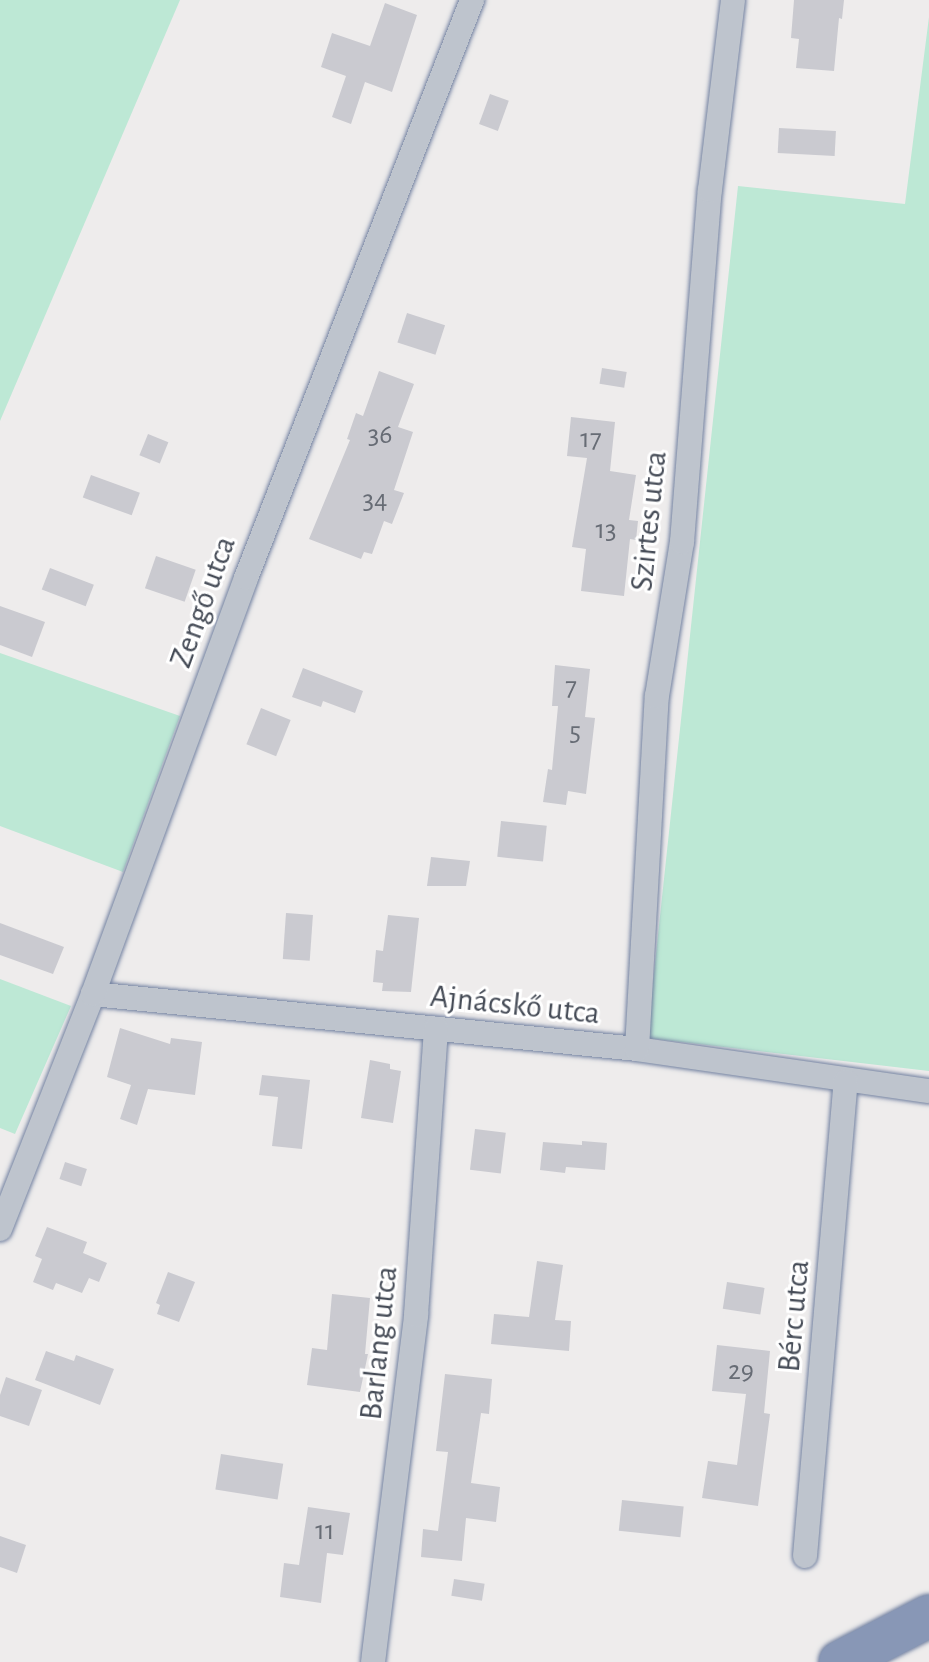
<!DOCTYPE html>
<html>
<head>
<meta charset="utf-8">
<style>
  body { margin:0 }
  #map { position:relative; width:929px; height:1662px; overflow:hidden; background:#eeecec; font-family:"Alegreya Sans",sans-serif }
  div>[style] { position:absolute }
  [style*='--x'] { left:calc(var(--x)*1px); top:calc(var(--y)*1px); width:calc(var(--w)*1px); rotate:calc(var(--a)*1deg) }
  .green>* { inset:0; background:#bde8d5 }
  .building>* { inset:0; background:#cacad0; transform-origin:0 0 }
  .roads { filter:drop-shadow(0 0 2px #7382a1) drop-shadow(0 0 2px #7382a1) }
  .street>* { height:24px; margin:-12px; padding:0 12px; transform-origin:12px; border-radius:12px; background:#bec4cd }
  .highway>* { height:42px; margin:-21px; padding:0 21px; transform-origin:21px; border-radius:21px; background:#8897b6 }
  span { translate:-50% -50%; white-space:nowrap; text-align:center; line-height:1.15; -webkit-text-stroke:6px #fff; paint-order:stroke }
  .number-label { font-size:28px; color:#676c75 }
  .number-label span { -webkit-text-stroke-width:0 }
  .street-label { font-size:32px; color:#464c57 }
</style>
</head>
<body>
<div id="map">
  <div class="green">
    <div style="clip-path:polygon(0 0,180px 0,0 421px)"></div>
    <div style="clip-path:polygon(929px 17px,929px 1071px,647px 1038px,738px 186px,905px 204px)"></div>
    <div style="clip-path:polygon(0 653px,180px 716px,123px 872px,0 826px)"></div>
    <div style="clip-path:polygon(0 979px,71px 1006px,15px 1134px,0 1128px)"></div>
  </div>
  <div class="building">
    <div style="clip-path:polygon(794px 0,844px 0,842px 19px,839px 18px,834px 71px,796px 68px,799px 39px,791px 38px)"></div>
    <div style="clip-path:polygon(385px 3px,417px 15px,392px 92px,365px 82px,351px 124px,332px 117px,346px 76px,321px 67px,332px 33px,370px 46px)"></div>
    <div style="left:490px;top:94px;width:20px;height:32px;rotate:20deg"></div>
    <div style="left:779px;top:128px;width:57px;height:25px;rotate:3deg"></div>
    <div style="left:407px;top:313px;width:40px;height:31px;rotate:18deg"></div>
    <div style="left:602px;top:368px;width:25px;height:16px;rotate:9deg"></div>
    <div style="clip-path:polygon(379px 371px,414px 384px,398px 427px,413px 432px,394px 490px,404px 493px,392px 524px,384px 521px,372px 554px,364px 552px,361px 559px,309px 539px,350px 440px,347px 439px,356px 413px,363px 416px)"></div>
    <div style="clip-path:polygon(571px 417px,615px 422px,610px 471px,636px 475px,629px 520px,638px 521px,636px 540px,630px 539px,624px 596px,581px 591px,586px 549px,572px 547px,587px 458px,567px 456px)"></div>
    <div style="left:148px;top:434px;width:22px;height:23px;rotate:22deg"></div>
    <div style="left:91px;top:475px;width:52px;height:24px;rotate:20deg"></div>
    <div style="left:156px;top:556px;width:42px;height:34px;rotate:19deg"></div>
    <div style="left:50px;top:568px;width:47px;height:23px;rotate:21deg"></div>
    <div style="clip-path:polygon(0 606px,45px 622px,32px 657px,0 645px)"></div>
    <div style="clip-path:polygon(555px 665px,590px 669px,585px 717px,595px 718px,586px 794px,568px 791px,566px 805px,543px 802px,548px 769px,552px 770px,558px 706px,552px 706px)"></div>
    <div style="clip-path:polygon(303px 668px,363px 691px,355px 713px,323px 701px,321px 707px,292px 697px)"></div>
    <div style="left:261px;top:708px;width:32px;height:39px;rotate:22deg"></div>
    <div style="left:501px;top:821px;width:46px;height:36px;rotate:6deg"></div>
    <div style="clip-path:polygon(431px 857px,470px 861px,466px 886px,427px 886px)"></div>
    <div style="left:286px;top:913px;width:27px;height:46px;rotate:4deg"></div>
    <div style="clip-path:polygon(388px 915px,419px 918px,411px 992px,382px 991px,383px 983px,373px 982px,376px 950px,383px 951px)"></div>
    <div style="clip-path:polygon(0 923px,64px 947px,53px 974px,0 955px)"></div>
    <div style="clip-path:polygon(120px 1028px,170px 1044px,171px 1038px,202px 1042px,195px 1095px,148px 1089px,137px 1125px,120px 1119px,131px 1085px,107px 1077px)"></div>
    <div style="clip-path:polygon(370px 1060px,390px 1064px,390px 1069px,401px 1071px,393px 1123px,361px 1118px)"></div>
    <div style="clip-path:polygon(262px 1075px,310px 1080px,302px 1149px,272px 1146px,278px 1097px,259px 1095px)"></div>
    <div style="left:475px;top:1129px;width:31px;height:41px;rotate:7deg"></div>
    <div style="clip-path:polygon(582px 1141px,607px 1143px,605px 1170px,566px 1167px,565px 1173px,540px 1170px,543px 1142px,582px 1145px)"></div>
    <div style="left:65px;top:1162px;width:23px;height:18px;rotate:18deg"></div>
    <div style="clip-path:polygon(47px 1227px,87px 1242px,83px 1253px,107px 1263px,99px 1282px,89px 1278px,82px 1293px,56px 1283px,53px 1290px,33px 1282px,42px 1259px,35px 1256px)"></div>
    <div style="clip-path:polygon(537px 1261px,563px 1265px,555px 1320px,571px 1321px,569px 1351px,491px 1344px,494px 1314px,529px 1317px)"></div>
    <div style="clip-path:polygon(168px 1272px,195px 1282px,179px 1322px,157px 1314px,160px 1305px,156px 1303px)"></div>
    <div style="left:727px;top:1282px;width:38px;height:27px;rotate:9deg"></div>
    <div style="clip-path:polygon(332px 1294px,370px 1298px,365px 1354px,368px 1354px,360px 1392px,307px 1385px,312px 1348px,327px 1350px)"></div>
    <div style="clip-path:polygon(717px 1345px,770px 1351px,764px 1413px,770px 1414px,758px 1506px,702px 1498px,708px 1461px,737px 1465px,746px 1394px,712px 1391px)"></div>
    <div style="clip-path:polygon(46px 1351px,74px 1361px,76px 1355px,114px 1369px,100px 1405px,35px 1380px)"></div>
    <div style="clip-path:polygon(445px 1374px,492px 1379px,489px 1414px,481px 1413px,471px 1483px,500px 1487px,496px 1522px,466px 1518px,462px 1561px,421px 1557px,423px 1529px,438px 1531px,448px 1452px,436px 1451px)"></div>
    <div style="clip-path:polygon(6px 1377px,42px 1390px,29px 1426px,0 1416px,0 1395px)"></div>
    <div style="left:221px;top:1454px;width:63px;height:36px;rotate:9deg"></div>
    <div style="left:622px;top:1500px;width:62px;height:31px;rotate:6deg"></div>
    <div style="clip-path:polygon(308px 1507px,350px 1513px,343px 1555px,327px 1553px,321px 1603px,280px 1597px,284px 1563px,299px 1565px)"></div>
    <div style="clip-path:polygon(0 1536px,26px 1545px,17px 1573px,0 1567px)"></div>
    <div style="left:454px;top:1579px;width:31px;height:17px;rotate:9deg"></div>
  </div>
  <div class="roads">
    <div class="street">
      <div style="--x:93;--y:994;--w:547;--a:5.77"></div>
      <div style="--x:637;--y:1049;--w:295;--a:8.2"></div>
      <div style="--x:637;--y:1049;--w:354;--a:-86.8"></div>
      <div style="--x:657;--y:696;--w:156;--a:-80.8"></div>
      <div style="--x:682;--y:542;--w:353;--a:-85.5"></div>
      <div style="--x:710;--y:190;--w:191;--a:-83.1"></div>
      <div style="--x:0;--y:1229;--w:253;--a:-68.4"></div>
      <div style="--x:93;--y:994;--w:443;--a:-69.8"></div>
      <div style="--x:246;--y:578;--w:621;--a:-68.64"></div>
      <div style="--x:805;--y:1556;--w:476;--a:-85.1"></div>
      <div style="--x:373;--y:1662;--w:350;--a:-82.9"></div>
      <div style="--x:416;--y:1315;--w:287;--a:-86"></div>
    </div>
    <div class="highway">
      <div style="--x:840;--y:1662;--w:100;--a:-27.3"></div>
    </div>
  </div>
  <div class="number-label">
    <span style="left:380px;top:435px">36</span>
    <span style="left:591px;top:439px">17</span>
    <span style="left:375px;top:500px">34</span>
    <span style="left:606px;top:530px">13</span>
    <span style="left:571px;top:687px">7</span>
    <span style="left:575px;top:732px">5</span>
    <span style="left:741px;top:1371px">29</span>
    <span style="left:325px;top:1531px">11</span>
  </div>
  <div class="street-label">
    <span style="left:649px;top:521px;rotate:-84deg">Szirtes utca</span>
    <span style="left:203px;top:602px;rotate:-70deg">Zengő utca</span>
    <span style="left:515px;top:1005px;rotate:6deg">Ajnácskő utca</span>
    <span style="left:794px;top:1316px;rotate:-85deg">Bérc utca</span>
    <span style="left:379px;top:1343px;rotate:-84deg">Barlang utca</span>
  </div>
</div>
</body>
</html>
